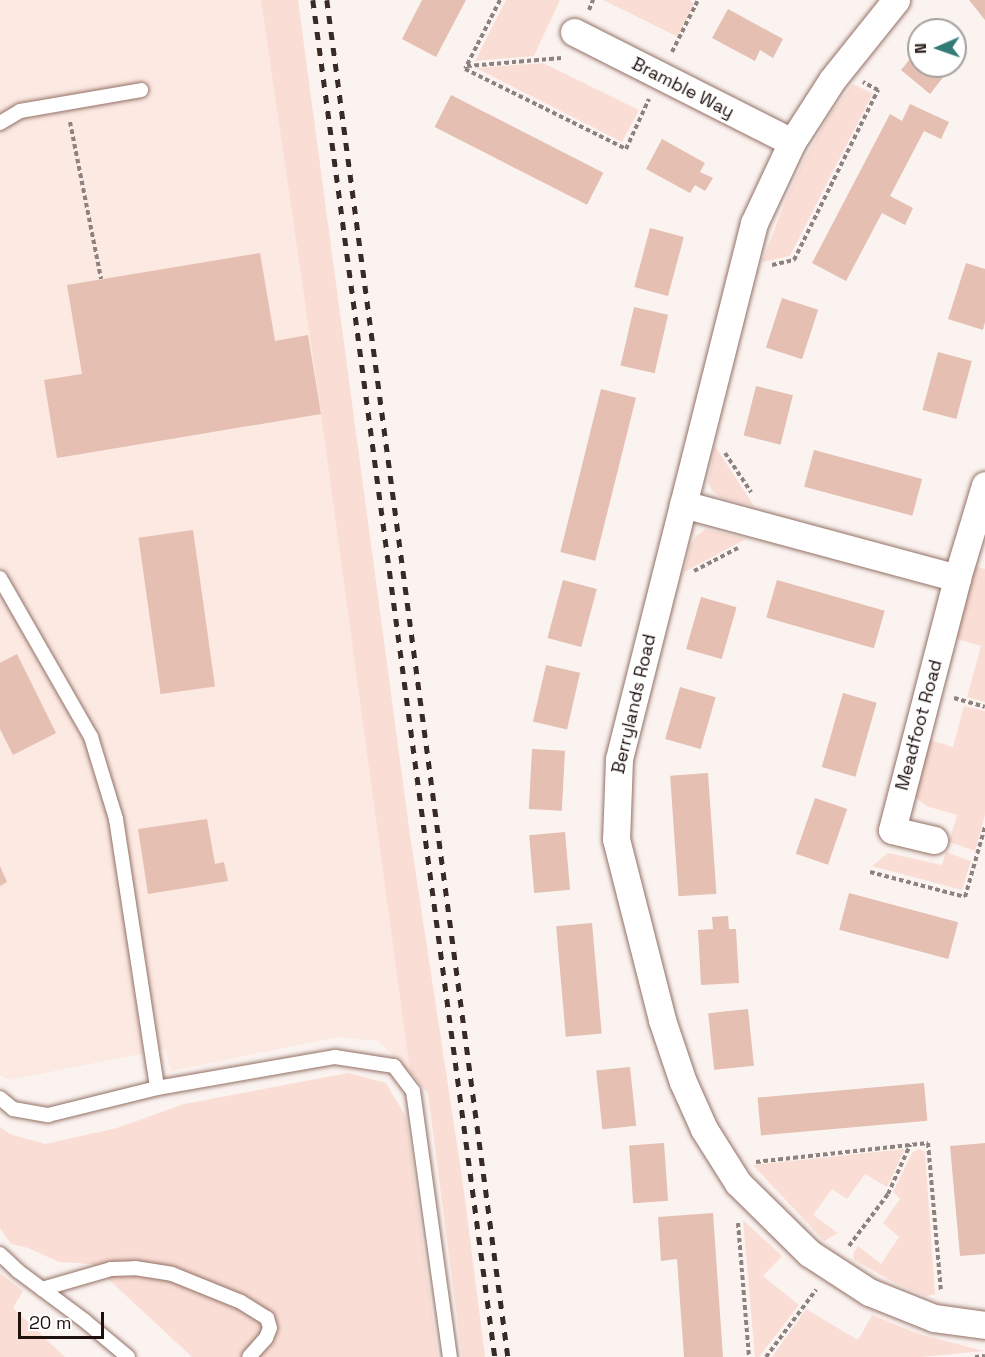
<!DOCTYPE html>
<html>
<head>
<meta charset="utf-8">
<style>
  body { margin:0 }
  #map { position:relative; width:985px; height:1357px; overflow:hidden; background:#fbf3f0; font-family:"Space Grotesk",sans-serif }
  div>[style] { position:absolute }
  [style*='--x'] { left:calc(var(--x)*1px); top:calc(var(--y)*1px); width:calc(var(--w)*1px); rotate:calc(var(--a)*1deg) }
  .built>* { inset:0; background:#fce9e2 }
  .green>* { inset:0; background:#faded5 }
  .building>* { inset:0; background:#e4bfb2; transform-origin:0 0 }
  .path>* { height:4px; margin-top:-2px; transform-origin:0; background:repeating-linear-gradient(90deg,#8d827f 0 4.5px,transparent 0 7.5px) }
  .roads { filter:drop-shadow(0 0 2px #937166) drop-shadow(0 0 2px #937166) }
  .lane>* { height:14px; margin:-7px; padding:0 7px; transform-origin:7px; border-radius:7px; background:#fff }
  .street>* { height:27px; margin:-13.5px; padding:0 13.5px; transform-origin:13.5px; border-radius:13.5px; background:#fff }
  .rail>* { height:4.5px; margin-top:-2.25px; transform-origin:0; background:repeating-linear-gradient(90deg,#382b27 0 8px,transparent 0 16px) }
  span { translate:-50% -50%; white-space:nowrap; text-align:center; line-height:1.15; -webkit-text-stroke:4.5px #fff; paint-order:stroke }
  .street-label { font-size:18px; color:#1e110d }
  .north { position:absolute; left:907px; top:18px; width:60px; height:60px; box-sizing:border-box; background:#fff; border:2px solid #a5a09e; border-radius:50%; rotate:268deg; font-size:16px; font-weight:700; line-height:24px; text-align:center; color:#1e110d }
  .north::after { content:''; display:block; margin:auto; width:21px; height:27px; background:#327b77; clip-path:polygon(50% 0,100% 100%,50% 72%,0 100%) }
  .scale { position:absolute; left:18px; top:1312px; width:86px; height:27px; box-sizing:border-box; border:3px solid #1e110d; border-top:0; padding-left:8px; font-size:18px; line-height:21px; white-space:nowrap; color:#1e110d; -webkit-text-stroke:4px #fff; paint-order:stroke }
</style>
</head>
<body>
<div id="map">
  <div class="built">
    <div style="clip-path:polygon(0 0,261px 0,321px 414px,410px 1072px,378px 1041px,338px 1037px,171px 1071px,165px 1049px,9px 1080px,0 1075px)"></div>
  </div>
  <div class="green">
    <div style="clip-path:polygon(261px 0,298px 0,410px 835px,463px 1184px,485px 1357px,462px 1357px,428px 1093px,410px 1072px,321px 414px)"></div>
    <div style="clip-path:polygon(506px 0,560px 0,534px 56px,475px 61px)"></div>
    <div style="clip-path:polygon(603px 0,690px 0,694px 4px,678px 37px)"></div>
    <div style="clip-path:polygon(543px 63px,639px 110px,622px 142px,476px 68px)"></div>
    <div style="clip-path:polygon(853px 84px,872px 93px,871px 97px,790px 256px,762px 262px,787px 197px,805px 158px,831px 113px)"></div>
    <div style="clip-path:polygon(715px 446px,754px 506px,722px 498px,713px 492px,708px 483px)"></div>
    <div style="clip-path:polygon(706px 529px,746px 539px,684px 572px,691px 545px,696px 536px)"></div>
    <div style="clip-path:polygon(975px 566px,985px 569px,985px 702px,967px 697px,981px 646px,954px 638px)"></div>
    <div style="clip-path:polygon(964px 706px,985px 711px,985px 815px,975px 851px,949px 842px,957px 815px,926px 806px,914px 796px,926px 739px,953px 747px)"></div>
    <div style="clip-path:polygon(946px 852px,971px 861px,962px 890px,872px 866px,888px 853px,942px 865px)"></div>
    <div style="clip-path:polygon(348px 1073px,386px 1083px,406px 1117px,438px 1357px,192px 1357px,92px 1264px,59px 1262px,28px 1248px,11px 1244px,0 1228px,0 1127px,10px 1134px,45px 1144px,117px 1128px,184px 1104px)"></div>
    <div style="clip-path:polygon(905px 1149px,887px 1187px,865px 1174px,847px 1199px,832px 1189px,813px 1215px,838px 1233px,824px 1241px,753px 1165px)"></div>
    <div style="clip-path:polygon(919px 1149px,925px 1152px,935px 1294px,926px 1296px,897px 1284px,854px 1260px,853px 1254px,858px 1246px,881px 1264px,899px 1237px,883px 1223px,900px 1199px,893px 1192px,912px 1153px)"></div>
    <div style="clip-path:polygon(743px 1220px,782px 1256px,763px 1276px,799px 1305px,759px 1357px,755px 1357px)"></div>
    <div style="clip-path:polygon(0 1273px,23px 1291px,13px 1308px,65px 1357px,0 1357px)"></div>
    <div style="clip-path:polygon(806px 1309px,858px 1340px,872px 1315px,919px 1334px,984px 1351px,921px 1357px,772px 1357px)"></div>
  </div>
  <div class="building">
    <div style="clip-path:polygon(422px 0,466px 0,436px 57px,402px 39px)"></div>
    <div style="clip-path:polygon(969px 0,985px 0,985px 20px)"></div>
    <div style="clip-path:polygon(728px 9px,783px 39px,773px 58px,760px 50px,755px 61px,712px 38px)"></div>
    <div style="clip-path:polygon(955px 42px,965px 50px,955px 63px)"></div>
    <div style="clip-path:polygon(919px 48px,919px 66px,952px 66px,930px 94px,901px 70px)"></div>
    <div style="left:451px;top:95px;width:171px;height:36px;rotate:27deg"></div>
    <div style="clip-path:polygon(910px 104px,949px 122px,941px 139px,924px 131px,890px 196px,913px 208px,905px 225px,882px 213px,846px 281px,812px 263px,890px 114px,902px 121px)"></div>
    <div style="clip-path:polygon(662px 139px,705px 163px,700px 172px,713px 178px,705px 191px,695px 185px,690px 193px,646px 169px)"></div>
    <div style="left:650px;top:228px;width:35px;height:61px;rotate:15deg"></div>
    <div style="clip-path:polygon(260px 253px,275px 341px,308px 335px,321px 414px,57px 458px,44px 380px,82px 374px,67px 285px)"></div>
    <div style="clip-path:polygon(966px 263px,985px 269px,985px 322px,983px 330px,948px 319px)"></div>
    <div style="left:782px;top:298px;width:38px;height:52px;rotate:18deg"></div>
    <div style="left:634px;top:307px;width:35px;height:60px;rotate:13deg"></div>
    <div style="left:938px;top:352px;width:35px;height:60px;rotate:15deg"></div>
    <div style="left:756px;top:386px;width:38px;height:51px;rotate:14deg"></div>
    <div style="left:601px;top:389px;width:36px;height:168px;rotate:14deg"></div>
    <div style="left:814px;top:450px;width:112px;height:38px;rotate:15deg"></div>
    <div style="left:193px;top:530px;width:158px;height:55px;rotate:82deg"></div>
    <div style="left:563px;top:580px;width:35px;height:60px;rotate:15deg"></div>
    <div style="left:777px;top:580px;width:112px;height:39px;rotate:16deg"></div>
    <div style="left:701px;top:597px;width:37px;height:54px;rotate:16deg"></div>
    <div style="clip-path:polygon(17px 654px,56px 733px,13px 755px,0 729px,0 663px)"></div>
    <div style="left:546px;top:665px;width:35px;height:58px;rotate:13deg"></div>
    <div style="left:680px;top:687px;width:37px;height:54px;rotate:16deg"></div>
    <div style="left:843px;top:693px;width:35px;height:77px;rotate:16deg"></div>
    <div style="left:532px;top:749px;width:33px;height:60px;rotate:3deg"></div>
    <div style="left:708px;top:773px;width:121px;height:38px;rotate:86deg"></div>
    <div style="left:815px;top:798px;width:34px;height:59px;rotate:19deg"></div>
    <div style="clip-path:polygon(207px 819px,215px 864px,224px 862px,228px 881px,148px 894px,138px 829px)"></div>
    <div style="left:565px;top:832px;width:58px;height:36px;rotate:85deg"></div>
    <div style="clip-path:polygon(0 866px,7px 882px,0 886px)"></div>
    <div style="left:849px;top:893px;width:113px;height:38px;rotate:15deg"></div>
    <div style="clip-path:polygon(728px 916px,729px 929px,736px 929px,739px 983px,701px 985px,698px 930px,713px 929px,712px 917px)"></div>
    <div style="left:592px;top:923px;width:111px;height:36px;rotate:85deg"></div>
    <div style="left:748px;top:1009px;width:57px;height:40px;rotate:84deg"></div>
    <div style="left:630px;top:1067px;width:59px;height:34px;rotate:84deg"></div>
    <div style="left:924px;top:1083px;width:38px;height:167px;rotate:85deg"></div>
    <div style="left:664px;top:1143px;width:58px;height:35px;rotate:86deg"></div>
    <div style="clip-path:polygon(985px 1143px,985px 1254px,960px 1256px,950px 1146px)"></div>
    <div style="clip-path:polygon(713px 1213px,723px 1357px,684px 1357px,677px 1259px,661px 1261px,658px 1217px)"></div>
  </div>
  <div class="path">
    <div style="--x:500;--y:0;--w:77;--a:116.9"></div>
    <div style="--x:465;--y:69;--w:180;--a:26.4"></div>
    <div style="--x:626;--y:149;--w:55;--a:-65.3"></div>
    <div style="--x:589;--y:10;--w:11;--a:-68"></div>
    <div style="--x:672;--y:52;--w:58;--a:-63.4"></div>
    <div style="--x:467;--y:66;--w:95;--a:-4.8"></div>
    <div style="--x:70;--y:122;--w:160;--a:78.8"></div>
    <div style="--x:772;--y:265;--w:23;--a:-13"></div>
    <div style="--x:794;--y:260;--w:190;--a:-63.7"></div>
    <div style="--x:878;--y:90;--w:17;--a:-152"></div>
    <div style="--x:725;--y:453;--w:47;--a:56.3"></div>
    <div style="--x:694;--y:571;--w:50;--a:-27.6"></div>
    <div style="--x:954;--y:698;--w:32;--a:16"></div>
    <div style="--x:870;--y:872;--w:98;--a:14.7"></div>
    <div style="--x:965;--y:897;--w:73;--a:-74.1"></div>
    <div style="--x:756;--y:1162;--w:173;--a:-6.3"></div>
    <div style="--x:928;--y:1143;--w:149;--a:85"></div>
    <div style="--x:738;--y:1223;--w:134;--a:85.3"></div>
    <div style="--x:849;--y:1246;--w:65;--a:-53.1"></div>
    <div style="--x:888;--y:1194;--w:54;--a:-65.8"></div>
    <div style="--x:766;--y:1357;--w:84;--a:-53.3"></div>
    <div style="--x:975;--y:1357;--w:10;--a:-6"></div>
  </div>
  <div class="roads">
    <div class="lane">
      <div style="--x:0;--y:123;--w:23;--a:-31"></div>
      <div style="--x:20;--y:111;--w:123;--a:-9.8"></div>
      <div style="--x:0;--y:578;--w:183;--a:60.2"></div>
      <div style="--x:91;--y:737;--w:86;--a:73"></div>
      <div style="--x:116;--y:819;--w:272;--a:81.3"></div>
      <div style="--x:0;--y:1098;--w:17;--a:40"></div>
      <div style="--x:13;--y:1109;--w:36;--a:10"></div>
      <div style="--x:48;--y:1115;--w:112;--a:-13.9"></div>
      <div style="--x:157;--y:1088;--w:181;--a:-9.9"></div>
      <div style="--x:335;--y:1057;--w:60;--a:8.7"></div>
      <div style="--x:394;--y:1066;--w:31;--a:53"></div>
      <div style="--x:413;--y:1091;--w:269;--a:82.1"></div>
      <div style="--x:0;--y:1254;--w:25;--a:43"></div>
      <div style="--x:18;--y:1271;--w:84;--a:36.7"></div>
      <div style="--x:85;--y:1321;--w:56;--a:39.9"></div>
      <div style="--x:42;--y:1289;--w:72;--a:-16.2"></div>
      <div style="--x:111;--y:1269;--w:24;--a:-2"></div>
      <div style="--x:135;--y:1268;--w:37;--a:9"></div>
      <div style="--x:172;--y:1274;--w:74;--a:22.1"></div>
      <div style="--x:241;--y:1302;--w:31;--a:32"></div>
      <div style="--x:267;--y:1318;--w:10;--a:73"></div>
      <div style="--x:270;--y:1328;--w:11;--a:112"></div>
      <div style="--x:266;--y:1338;--w:25;--a:132"></div>
    </div>
    <div class="street">
      <div style="--x:896;--y:0;--w:102;--a:128.7"></div>
      <div style="--x:832;--y:80;--w:74;--a:122.8"></div>
      <div style="--x:792;--y:142;--w:89;--a:115.1"></div>
      <div style="--x:754;--y:223;--w:553;--a:104.14"></div>
      <div style="--x:619;--y:759;--w:80;--a:92.1"></div>
      <div style="--x:616;--y:839;--w:187;--a:75.7"></div>
      <div style="--x:662;--y:1020;--w:65;--a:71.3"></div>
      <div style="--x:683;--y:1082;--w:51;--a:65.9"></div>
      <div style="--x:704;--y:1129;--w:64;--a:57.8"></div>
      <div style="--x:738;--y:1183;--w:100;--a:44.6"></div>
      <div style="--x:809;--y:1253;--w:72;--a:33"></div>
      <div style="--x:869;--y:1292;--w:70;--a:21.8"></div>
      <div style="--x:934;--y:1318;--w:51;--a:7.8"></div>
      <div style="--x:574;--y:32;--w:244;--a:26.8"></div>
      <div style="--x:683;--y:504;--w:284;--a:15.1"></div>
      <div style="--x:934;--y:840;--w:43;--a:-166.6"></div>
      <div style="--x:892;--y:830;--w:260;--a:-75.5"></div>
      <div style="--x:957;--y:578;--w:97;--a:-73.2"></div>
    </div>
  </div>
  <div class="rail">
    <div style="--x:313;--y:0;--w:1369;--a:82.36"></div>
    <div style="--x:327;--y:0;--w:1369;--a:82.4"></div>
  </div>
  <div class="street-label">
    <span style="left:683px;top:88px;rotate:27deg">Bramble Way</span>
    <span style="left:634px;top:704px;rotate:-77deg">Berrylands Road</span>
    <span style="left:919px;top:725px;rotate:-75deg">Meadfoot Road</span>
  </div>
  <div class="north">N</div>
  <div class="scale">20 m</div>
</div>
</body>
</html>
